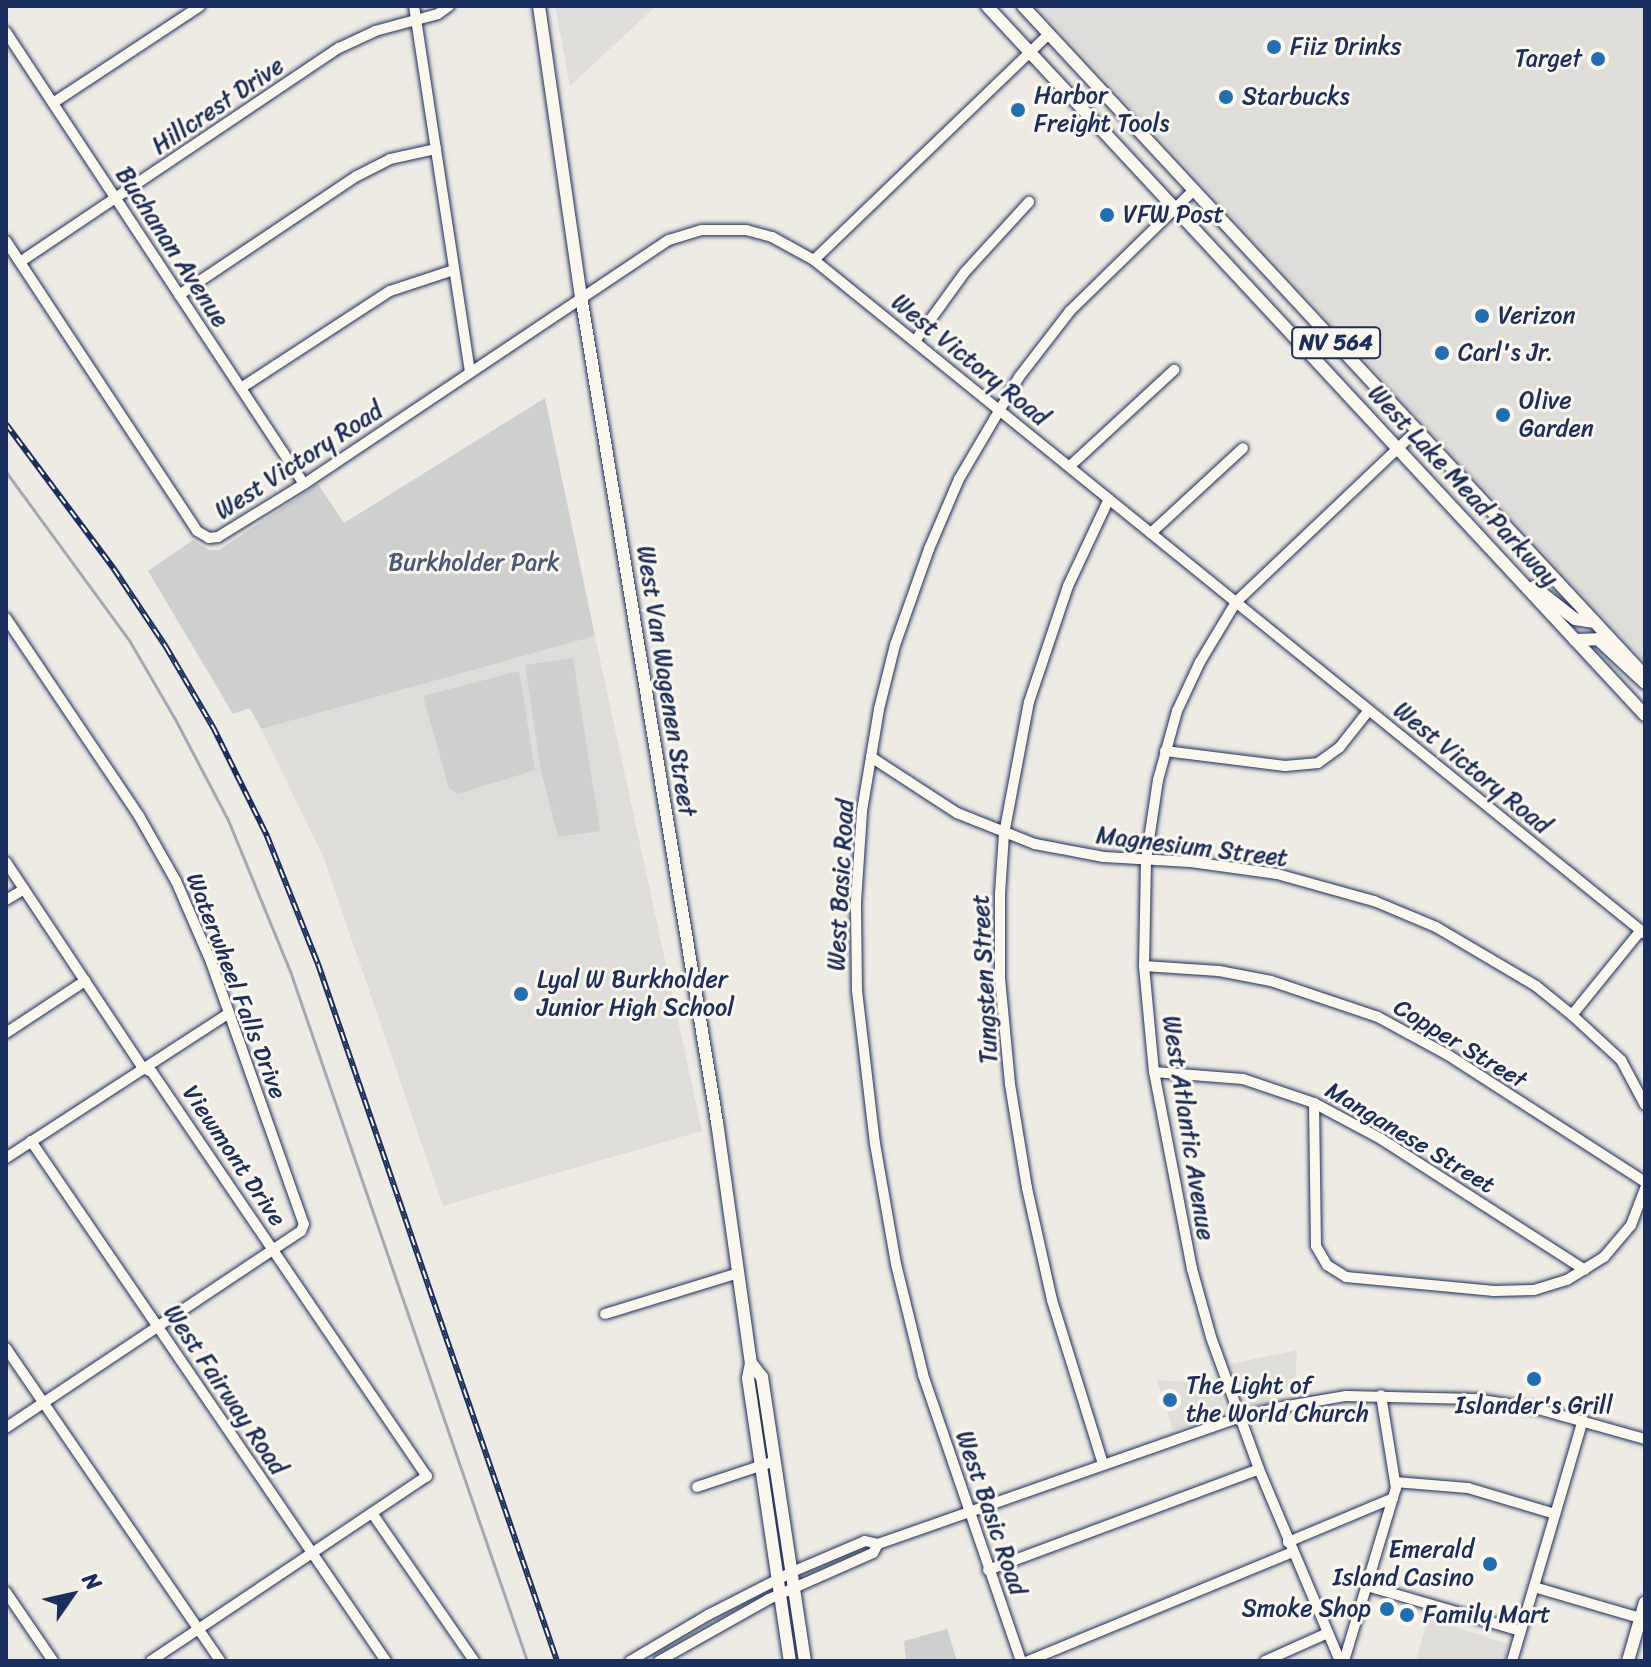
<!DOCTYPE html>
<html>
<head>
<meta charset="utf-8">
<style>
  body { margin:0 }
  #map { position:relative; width:1651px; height:1667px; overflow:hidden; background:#eeebe4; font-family:Sriracha,sans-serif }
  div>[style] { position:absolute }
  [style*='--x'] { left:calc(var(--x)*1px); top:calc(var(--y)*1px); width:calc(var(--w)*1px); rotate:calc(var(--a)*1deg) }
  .built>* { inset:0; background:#deddda }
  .green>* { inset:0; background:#cecfcf }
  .stream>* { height:3px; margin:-1.5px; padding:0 1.5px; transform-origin:1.5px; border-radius:1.5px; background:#a3a8b4 }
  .roads { filter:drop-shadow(0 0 2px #1b2f5e) drop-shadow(0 0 2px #1b2f5e) }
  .minor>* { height:10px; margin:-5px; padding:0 5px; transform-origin:5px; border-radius:5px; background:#fbf7ec }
  .major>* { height:12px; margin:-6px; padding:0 6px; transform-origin:6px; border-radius:6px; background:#fbf7ec }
  .rail>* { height:6px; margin-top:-3px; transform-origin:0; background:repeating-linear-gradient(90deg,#fbf7ec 0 9px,#1b2f5e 0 18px); box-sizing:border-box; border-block:2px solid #1b2f5e }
  .dots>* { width:22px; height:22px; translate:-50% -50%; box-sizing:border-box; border:4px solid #fbf7ec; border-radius:50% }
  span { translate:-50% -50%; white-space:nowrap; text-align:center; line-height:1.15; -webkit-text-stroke:6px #fbf7ec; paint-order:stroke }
  .shield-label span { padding:2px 6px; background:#fbf7ec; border:2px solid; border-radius:6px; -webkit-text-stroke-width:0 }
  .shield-label { font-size:22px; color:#1b2f5e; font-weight:700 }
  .poi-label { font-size:24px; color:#1b2f5e }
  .left { translate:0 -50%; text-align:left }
  .right { translate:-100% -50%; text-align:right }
  .street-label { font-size:24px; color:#1b2f5e }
  .park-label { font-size:24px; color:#48577a }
  .frame { position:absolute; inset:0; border:8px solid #1b2f5e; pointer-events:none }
  .north { position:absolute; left:32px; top:1555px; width:80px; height:80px; -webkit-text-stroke:6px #fbf7ec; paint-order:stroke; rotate:56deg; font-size:22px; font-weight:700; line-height:32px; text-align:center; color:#1b2f5e }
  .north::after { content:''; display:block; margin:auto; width:28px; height:36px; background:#1b2f5e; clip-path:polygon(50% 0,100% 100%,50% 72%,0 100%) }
</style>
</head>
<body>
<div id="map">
  <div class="built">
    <div style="clip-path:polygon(555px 6px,656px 6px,570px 86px)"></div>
    <div style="clip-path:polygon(1037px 6px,1645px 6px,1645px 662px)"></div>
    <div style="clip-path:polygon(595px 636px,702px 1131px,443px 1206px,323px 856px,261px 729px)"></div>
    <div style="clip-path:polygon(1297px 1350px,1295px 1387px,1269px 1393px,1272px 1403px,1247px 1406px,1231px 1364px)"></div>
    <div style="clip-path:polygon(1157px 1380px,1218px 1384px,1226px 1412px,1221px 1417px,1173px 1430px)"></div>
    <div style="clip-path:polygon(1428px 1618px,1508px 1644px,1504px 1661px,1416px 1661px)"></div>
  </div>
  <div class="green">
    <div style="clip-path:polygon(545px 398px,595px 636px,261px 729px,250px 708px,233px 714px,148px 571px,193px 540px,209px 550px,219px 550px,318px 484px,344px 523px)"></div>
    <div style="clip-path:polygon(573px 658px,600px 831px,558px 837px,541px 771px,525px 665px)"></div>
    <div style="clip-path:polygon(519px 671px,535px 770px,458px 794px,449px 788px,423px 696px)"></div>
    <div style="clip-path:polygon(947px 1629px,957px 1661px,906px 1661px,904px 1641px)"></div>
  </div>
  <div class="stream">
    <div style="--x:6;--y:472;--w:208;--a:53.8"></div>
    <div style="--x:129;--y:640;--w:91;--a:59.8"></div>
    <div style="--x:175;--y:719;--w:114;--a:62.3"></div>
    <div style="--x:228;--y:820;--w:163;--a:67.7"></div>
    <div style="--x:290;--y:971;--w:730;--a:71.04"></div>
  </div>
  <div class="roads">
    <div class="minor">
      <div style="--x:414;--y:6;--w:370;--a:81.3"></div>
      <div style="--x:6;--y:32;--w:541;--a:56.6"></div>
      <div style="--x:53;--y:103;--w:176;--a:-33.4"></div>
      <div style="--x:6;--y:241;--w:347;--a:56.6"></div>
      <div style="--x:197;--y:531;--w:14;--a:30"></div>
      <div style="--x:209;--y:538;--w:9;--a:-6"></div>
      <div style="--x:218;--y:537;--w:101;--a:-31.6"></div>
      <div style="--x:304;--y:484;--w:439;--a:-33.8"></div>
      <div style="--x:669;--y:240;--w:34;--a:-17"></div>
      <div style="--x:702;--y:230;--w:44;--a:0"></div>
      <div style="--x:746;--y:230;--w:27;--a:15"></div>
      <div style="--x:772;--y:237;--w:48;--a:28.7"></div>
      <div style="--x:814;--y:260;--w:1070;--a:39.04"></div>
      <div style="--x:814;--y:260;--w:326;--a:-43.9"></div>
      <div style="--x:20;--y:262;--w:384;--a:-33.9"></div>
      <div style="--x:339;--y:48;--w:40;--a:-25"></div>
      <div style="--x:375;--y:31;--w:65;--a:-15.1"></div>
      <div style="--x:438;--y:14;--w:14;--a:-36"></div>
      <div style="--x:179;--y:295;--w:214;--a:-33.8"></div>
      <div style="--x:357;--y:176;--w:37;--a:-27"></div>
      <div style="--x:390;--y:159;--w:47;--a:-12.3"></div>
      <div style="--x:915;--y:341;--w:85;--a:-54.1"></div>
      <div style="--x:965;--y:272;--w:95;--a:-47.6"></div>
      <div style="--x:241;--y:388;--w:178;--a:-33.1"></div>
      <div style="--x:390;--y:291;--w:67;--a:-18.2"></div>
      <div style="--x:1070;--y:466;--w:142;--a:-42.7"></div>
      <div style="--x:1151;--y:533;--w:125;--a:-42.7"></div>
      <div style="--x:6;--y:618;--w:239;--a:56.1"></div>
      <div style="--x:139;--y:816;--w:75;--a:60.4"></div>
      <div style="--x:176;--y:881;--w:88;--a:66.6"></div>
      <div style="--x:211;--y:962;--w:278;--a:70.5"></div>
      <div style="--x:304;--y:1224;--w:8;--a:113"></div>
      <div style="--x:301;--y:1231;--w:355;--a:146.3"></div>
      <div style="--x:1165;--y:751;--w:121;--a:7.1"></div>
      <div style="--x:1285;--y:766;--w:33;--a:-5"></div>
      <div style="--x:1318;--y:763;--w:26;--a:-36"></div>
      <div style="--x:1339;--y:748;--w:48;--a:-51.7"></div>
      <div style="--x:871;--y:757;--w:103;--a:33.1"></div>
      <div style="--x:957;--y:813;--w:84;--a:21.7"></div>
      <div style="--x:1035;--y:844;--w:70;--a:10.7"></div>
      <div style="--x:1104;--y:857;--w:87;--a:3.3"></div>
      <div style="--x:1191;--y:862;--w:87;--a:7.9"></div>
      <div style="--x:1277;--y:874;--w:101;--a:15.6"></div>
      <div style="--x:1374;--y:901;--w:67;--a:22.8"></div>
      <div style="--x:1436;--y:927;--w:116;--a:30.5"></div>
      <div style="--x:1536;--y:986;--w:46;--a:38.9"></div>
      <div style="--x:1572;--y:1015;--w:67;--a:42.6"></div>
      <div style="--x:1621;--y:1060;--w:51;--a:61.9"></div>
      <div style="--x:6;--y:862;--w:247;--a:56.4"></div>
      <div style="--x:143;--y:1068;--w:10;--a:24"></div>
      <div style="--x:152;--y:1072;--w:489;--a:55.8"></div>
      <div style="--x:427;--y:1476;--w:332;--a:146.2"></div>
      <div style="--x:6;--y:900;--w:21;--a:-31"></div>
      <div style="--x:1144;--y:966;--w:75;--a:3.8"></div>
      <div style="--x:1219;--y:971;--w:53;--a:10.9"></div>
      <div style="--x:1271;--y:981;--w:113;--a:18.6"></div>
      <div style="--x:1378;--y:1017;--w:80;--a:28.5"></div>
      <div style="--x:1448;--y:1055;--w:234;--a:32.8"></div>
      <div style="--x:1572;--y:1015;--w:109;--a:-50.9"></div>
      <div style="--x:6;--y:1033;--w:95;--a:-33.4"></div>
      <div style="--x:1154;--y:1072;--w:89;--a:4.5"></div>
      <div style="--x:1243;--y:1079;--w:75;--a:18.7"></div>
      <div style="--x:1314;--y:1103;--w:76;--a:28.2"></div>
      <div style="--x:1381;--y:1139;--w:242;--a:32.7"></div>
      <div style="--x:1314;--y:1103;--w:143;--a:89.2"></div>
      <div style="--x:1316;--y:1246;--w:22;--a:60"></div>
      <div style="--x:1327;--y:1265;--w:22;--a:32"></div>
      <div style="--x:1346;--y:1277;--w:149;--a:5.4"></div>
      <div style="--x:1494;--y:1291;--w:40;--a:-1.4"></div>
      <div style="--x:1534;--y:1290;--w:34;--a:-17"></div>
      <div style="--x:1567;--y:1280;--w:44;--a:-31.9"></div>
      <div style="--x:1604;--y:1257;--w:42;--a:-49.8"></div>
      <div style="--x:1631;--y:1225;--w:39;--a:-69"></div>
      <div style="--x:31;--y:1141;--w:630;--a:55.68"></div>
      <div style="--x:6;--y:1158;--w:266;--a:-33"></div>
      <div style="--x:605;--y:1314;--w:139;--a:-17.1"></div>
      <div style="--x:6;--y:1348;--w:379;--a:55.6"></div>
      <div style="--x:1103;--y:1464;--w:172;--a:-107.3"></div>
      <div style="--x:1052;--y:1300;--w:115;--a:-102.6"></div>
      <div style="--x:1027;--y:1188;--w:105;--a:-99.3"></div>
      <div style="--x:1010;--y:1084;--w:106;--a:-95.4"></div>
      <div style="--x:1000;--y:978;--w:84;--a:-90"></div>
      <div style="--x:1000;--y:894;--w:60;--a:-86.2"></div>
      <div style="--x:1004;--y:834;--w:134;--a:-79.3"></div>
      <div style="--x:1029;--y:702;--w:122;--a:-71.4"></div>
      <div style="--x:1068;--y:586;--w:96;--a:-64.8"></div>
      <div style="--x:1395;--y:1482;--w:73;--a:4.7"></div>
      <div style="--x:1468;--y:1488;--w:91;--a:16.6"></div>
      <div style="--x:697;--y:1487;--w:82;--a:-18.4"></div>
      <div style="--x:372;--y:1513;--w:180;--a:55.4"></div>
      <div style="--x:1288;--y:1542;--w:114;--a:-22.7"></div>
      <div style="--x:988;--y:1570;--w:289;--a:-20.4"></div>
      <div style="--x:1367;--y:1586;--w:160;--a:16.3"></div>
      <div style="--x:1534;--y:1587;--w:110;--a:16.3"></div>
      <div style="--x:6;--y:1592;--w:83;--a:55.7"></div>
      <div style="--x:630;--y:1661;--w:91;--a:-30.5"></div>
      <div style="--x:708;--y:1615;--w:94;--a:-27.1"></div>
      <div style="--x:792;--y:1572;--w:79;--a:-23"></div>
      <div style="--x:865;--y:1541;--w:13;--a:13"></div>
      <div style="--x:659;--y:1661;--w:126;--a:-29.4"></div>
      <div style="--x:769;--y:1599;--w:114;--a:-23.9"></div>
      <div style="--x:873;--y:1553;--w:10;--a:-61"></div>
      <div style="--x:878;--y:1544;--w:384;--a:-19.3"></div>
      <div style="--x:1240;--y:1417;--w:43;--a:-13.4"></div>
      <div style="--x:1282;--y:1407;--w:65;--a:-9.8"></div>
      <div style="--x:1346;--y:1396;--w:129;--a:1.3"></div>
      <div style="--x:1475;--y:1399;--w:64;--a:9"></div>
      <div style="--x:1538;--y:1409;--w:111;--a:15.7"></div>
      <div style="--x:1021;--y:1661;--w:303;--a:-108.9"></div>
      <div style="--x:923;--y:1374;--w:113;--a:-103.8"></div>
      <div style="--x:896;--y:1264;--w:122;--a:-99.9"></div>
      <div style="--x:875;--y:1144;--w:155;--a:-96.7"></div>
      <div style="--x:857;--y:990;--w:88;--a:-90.7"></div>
      <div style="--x:856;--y:902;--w:91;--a:-86.2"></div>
      <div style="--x:862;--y:811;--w:103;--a:-80.5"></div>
      <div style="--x:879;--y:709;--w:66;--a:-76"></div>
      <div style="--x:895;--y:645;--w:102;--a:-70.5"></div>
      <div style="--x:929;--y:549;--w:76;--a:-66.8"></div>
      <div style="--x:959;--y:479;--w:118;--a:-59.5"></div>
      <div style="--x:1019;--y:377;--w:83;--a:-52.3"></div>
      <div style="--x:1070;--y:311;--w:173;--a:-44.3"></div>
      <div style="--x:1028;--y:1661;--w:286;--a:-22.4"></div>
      <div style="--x:1265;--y:1661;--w:69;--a:-24"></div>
      <div style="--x:1340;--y:1661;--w:208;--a:-112.9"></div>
      <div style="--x:1259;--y:1469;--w:140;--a:-110"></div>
      <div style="--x:1211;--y:1337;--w:71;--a:-105.6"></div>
      <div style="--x:1192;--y:1269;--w:201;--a:-100.9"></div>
      <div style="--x:1154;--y:1072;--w:106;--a:-95.4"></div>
      <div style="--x:1144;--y:966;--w:106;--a:-88.9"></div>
      <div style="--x:1146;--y:860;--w:81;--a:-81.5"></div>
      <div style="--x:1158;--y:780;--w:72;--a:-74.6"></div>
      <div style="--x:1177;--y:711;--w:54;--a:-64.9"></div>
      <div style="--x:1200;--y:662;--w:70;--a:-59"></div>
      <div style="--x:1236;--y:602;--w:250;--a:-43.5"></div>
      <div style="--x:1344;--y:1661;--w:181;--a:-73.3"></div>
      <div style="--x:1396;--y:1488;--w:94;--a:-99.2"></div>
      <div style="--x:1512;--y:1661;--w:251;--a:-73.6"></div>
    </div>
    <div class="major">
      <div style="--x:539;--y:6;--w:293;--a:81.8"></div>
      <div style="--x:581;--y:296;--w:837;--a:80.65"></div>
      <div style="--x:717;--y:1122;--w:243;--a:82"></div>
      <div style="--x:751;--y:1363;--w:15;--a:101"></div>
      <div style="--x:748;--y:1378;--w:286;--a:81.6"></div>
      <div style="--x:987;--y:6;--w:967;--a:47.14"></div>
      <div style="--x:1023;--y:6;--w:914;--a:47.13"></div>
      <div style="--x:1534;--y:587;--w:52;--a:38"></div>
      <div style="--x:1575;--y:619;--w:20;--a:9"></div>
      <div style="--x:1575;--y:640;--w:23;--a:-2"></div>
      <div style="--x:1598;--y:639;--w:64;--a:43.1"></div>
      <div style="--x:751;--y:1363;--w:18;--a:52"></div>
      <div style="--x:762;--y:1377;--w:287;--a:81.4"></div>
      <div style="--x:1628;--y:1661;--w:61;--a:-73.9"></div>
    </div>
  </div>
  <div class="rail">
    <div style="--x:6;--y:424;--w:181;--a:53.3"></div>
    <div style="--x:114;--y:569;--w:94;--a:56.3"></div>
    <div style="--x:166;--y:647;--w:93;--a:59.6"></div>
    <div style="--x:213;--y:727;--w:122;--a:63.6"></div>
    <div style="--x:267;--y:836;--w:138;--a:68.3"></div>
    <div style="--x:318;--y:964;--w:737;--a:71.07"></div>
  </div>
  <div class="dots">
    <div style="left:1274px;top:47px;background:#1f6fb2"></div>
    <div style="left:1598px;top:59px;background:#1f6fb2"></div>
    <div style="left:1226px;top:97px;background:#1f6fb2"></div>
    <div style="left:1018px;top:110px;background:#1f6fb2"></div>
    <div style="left:1107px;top:215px;background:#1f6fb2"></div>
    <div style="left:1482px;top:316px;background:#1f6fb2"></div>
    <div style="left:1442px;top:353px;background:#1f6fb2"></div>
    <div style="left:1503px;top:415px;background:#1f6fb2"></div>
    <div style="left:521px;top:994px;background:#1f6fb2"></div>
    <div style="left:1534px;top:1379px;background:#1f6fb2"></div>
    <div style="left:1170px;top:1400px;background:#1f6fb2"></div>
    <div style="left:1490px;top:1564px;background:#1f6fb2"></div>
    <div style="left:1387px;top:1609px;background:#1f6fb2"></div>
    <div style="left:1407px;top:1615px;background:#1f6fb2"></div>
  </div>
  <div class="shield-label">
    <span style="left:1336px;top:343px">NV 564</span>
  </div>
  <div class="poi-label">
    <span class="left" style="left:1290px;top:47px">Fiiz Drinks</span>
    <span class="right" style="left:1582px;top:59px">Target</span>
    <span class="left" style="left:1034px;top:110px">Harbor<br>Freight Tools</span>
    <span class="left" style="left:1242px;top:97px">Starbucks</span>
    <span class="left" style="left:1123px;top:215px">VFW Post</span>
    <span class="left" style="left:1498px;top:316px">Verizon</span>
    <span class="left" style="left:1458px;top:353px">Carl's Jr.</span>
    <span class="left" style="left:1519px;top:415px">Olive<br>Garden</span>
    <span class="left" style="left:537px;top:994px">Lyal W Burkholder<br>Junior High School</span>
    <span class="left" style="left:1186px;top:1400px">The Light of<br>the World Church</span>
    <span style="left:1534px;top:1406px">Islander's Grill</span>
    <span class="right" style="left:1474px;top:1564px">Emerald<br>Island Casino</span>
    <span class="right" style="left:1371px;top:1609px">Smoke Shop</span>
    <span class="left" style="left:1423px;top:1615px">Family Mart</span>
  </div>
  <div class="street-label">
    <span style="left:218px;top:106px;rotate:-34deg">Hillcrest Drive</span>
    <span style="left:172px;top:247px;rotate:57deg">Buchanan Avenue</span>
    <span style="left:970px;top:360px;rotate:39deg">West Victory Road</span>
    <span style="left:299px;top:461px;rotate:-33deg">West Victory Road</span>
    <span style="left:1463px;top:486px;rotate:47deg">West Lake Mead Parkway</span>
    <span style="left:666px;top:681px;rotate:81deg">West Van Wagenen Street</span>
    <span style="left:1472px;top:768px;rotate:39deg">West Victory Road</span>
    <span style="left:1192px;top:847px;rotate:7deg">Magnesium Street</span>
    <span style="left:841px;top:885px;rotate:-87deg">West Basic Road</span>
    <span style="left:985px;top:979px;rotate:-93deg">Tungsten Street</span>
    <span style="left:236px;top:986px;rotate:69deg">Waterwheel Falls Drive</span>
    <span style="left:1460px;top:1044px;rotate:31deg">Copper Street</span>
    <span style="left:1188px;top:1128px;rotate:81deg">West Atlantic Avenue</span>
    <span style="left:1410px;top:1138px;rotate:31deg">Manganese Street</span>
    <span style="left:234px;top:1156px;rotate:56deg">Viewmont Drive</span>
    <span style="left:225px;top:1390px;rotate:56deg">West Fairway Road</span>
    <span style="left:991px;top:1513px;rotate:71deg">West Basic Road</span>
  </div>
  <div class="park-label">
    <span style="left:474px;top:563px">Burkholder Park</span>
  </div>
  <div class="frame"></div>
  <div class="north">N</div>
</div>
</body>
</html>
